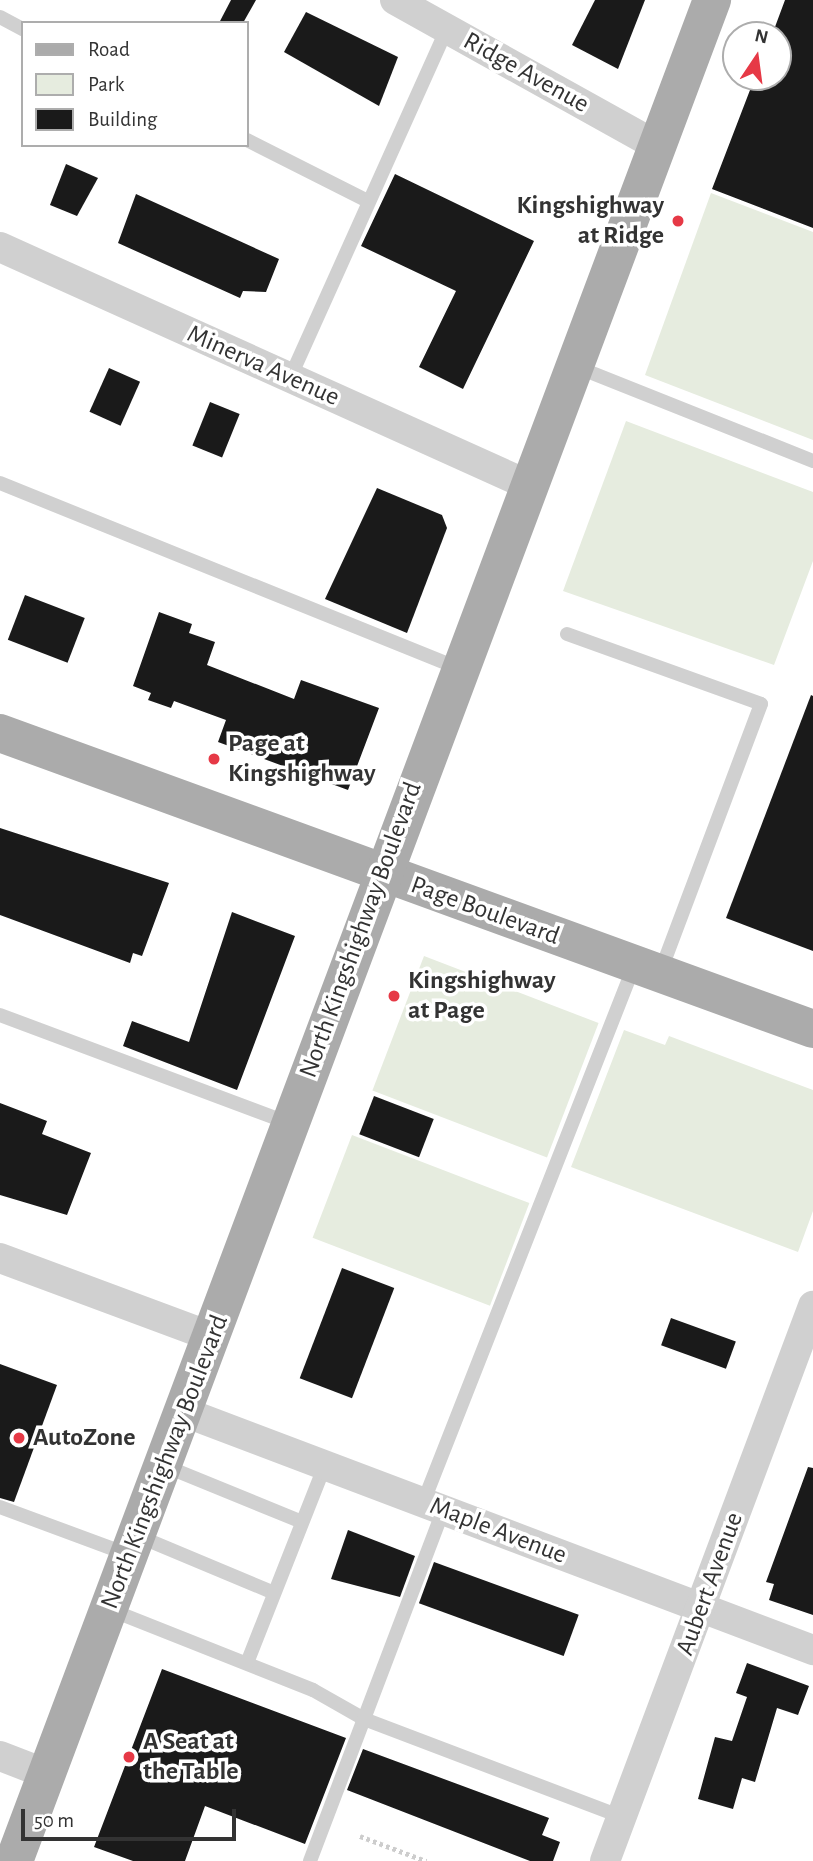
<!DOCTYPE html>
<html>
<head>
<meta charset="utf-8">
<style>
  body { margin:0 }
  #map { position:relative; width:813px; height:1861px; overflow:hidden; background:#fff; font-family:"Alegreya Sans",sans-serif }
  div>[style] { position:absolute }
  [style*='--x'] { left:calc(var(--x)*1px); top:calc(var(--y)*1px); width:calc(var(--w)*1px); rotate:calc(var(--a)*1deg) }
  .green>* { inset:0; background:#e6ecdf; transform-origin:0 0 }
  .building>* { inset:0; background:#1a1a1a; transform-origin:0 0 }
  .path>* { height:4.5px; margin-top:-2.25px; transform-origin:0; background:repeating-linear-gradient(90deg,#cdcdcd 0 3.5px,transparent 0 7px) }
  .service>* { height:14px; margin:-7px; padding:0 7px; transform-origin:7px; border-radius:7px; background:#d0d0d0 }
  .minor>* { height:30px; margin:-15px; padding:0 15px; transform-origin:15px; border-radius:15px; background:#d0d0d0 }
  .primary>* { height:38px; margin:-19px; padding:0 19px; transform-origin:19px; border-radius:19px; background:#ababab }
  .dots>* { width:19px; height:19px; translate:-50% -50%; box-sizing:border-box; border:4px solid #fff; border-radius:50% }
  span { translate:-50% -50%; white-space:nowrap; text-align:center; line-height:1.15; -webkit-text-stroke:7px #fff; paint-order:stroke }
  .street-label { font-size:26px; color:#333 }
  .poi-label { font-size:26px; color:#333; font-weight:700 }
  .right { translate:-100% -50%; text-align:right }
  .left { translate:0 -50%; text-align:left }
  .legend { position:absolute; left:21px; top:21px; width:228px; height:126px; box-sizing:border-box; background:#fff; border:2px solid #adadad; margin:0; padding:9px 12px; list-style:none; font-size:21px; color:#333 }
  .legend li { display:flex; align-items:center; gap:14px; height:35px }
  .legend b { width:35px; border:2px solid #adadad }
  .north { position:absolute; left:722px; top:21px; width:70px; height:70px; box-sizing:border-box; background:#fff; border:2px solid #adadad; border-radius:50%; rotate:13deg; font-size:19px; font-weight:700; line-height:28px; text-align:center; color:#333 }
  .north::after { content:''; display:block; margin:auto; width:24px; height:32px; background:#e63946; clip-path:polygon(50% 0,100% 100%,50% 72%,0 100%) }
  .scale { position:absolute; left:21px; top:1809px; width:215px; height:32px; box-sizing:border-box; border:4px solid #333; border-top:0; padding-left:9px; font-size:21px; line-height:24px; white-space:nowrap; color:#333; -webkit-text-stroke:5px #fff; paint-order:stroke }
</style>
</head>
<body>
<div id="map">
  <div class="green">
    <div style="clip-path:polygon(711px 193px,813px 232px,813px 440px,645px 375px)"></div>
    <div style="clip-path:polygon(626px 421px,813px 492px,813px 561px,774px 665px,563px 591px)"></div>
    <div style="left:424px;top:956px;width:187px;height:144px;rotate:21deg"></div>
    <div style="clip-path:polygon(624px 1030px,665px 1045px,669px 1036px,813px 1090px,813px 1211px,798px 1252px,571px 1167px)"></div>
    <div style="left:352px;top:1135px;width:190px;height:110px;rotate:21deg"></div>
  </div>
  <div class="building">
    <div style="clip-path:polygon(231px 0,256px 0,243px 23px,219px 23px)"></div>
    <div style="clip-path:polygon(595px 0,645px 0,618px 69px,572px 45px)"></div>
    <div style="clip-path:polygon(785px 0,813px 0,813px 228px,712px 189px,755px 77px,778px 77px,778px 35px,772px 35px)"></div>
    <div style="clip-path:polygon(306px 12px,398px 57px,379px 106px,284px 52px)"></div>
    <div style="clip-path:polygon(66px 164px,98px 178px,77px 216px,50px 205px)"></div>
    <div style="clip-path:polygon(395px 174px,534px 241px,463px 389px,419px 367px,456px 291px,361px 246px)"></div>
    <div style="clip-path:polygon(136px 194px,279px 259px,266px 292px,243px 291px,240px 298px,118px 243px)"></div>
    <div style="left:109px;top:368px;width:34px;height:48px;rotate:24deg"></div>
    <div style="left:210px;top:402px;width:32px;height:47px;rotate:22deg"></div>
    <div style="clip-path:polygon(377px 488px,442px 515px,447px 528px,407px 633px,325px 599px)"></div>
    <div style="left:25px;top:595px;width:64px;height:48px;rotate:21deg"></div>
    <div style="clip-path:polygon(159px 612px,192px 624px,189px 633px,215px 642px,207px 665px,294px 699px,301px 680px,379px 708px,348px 790px,218px 742px,226px 720px,174px 701px,171px 708px,148px 700px,151px 693px,133px 686px)"></div>
    <div style="clip-path:polygon(811px 695px,813px 696px,813px 951px,726px 918px)"></div>
    <div style="clip-path:polygon(0 828px,169px 883px,142px 956px,133px 953px,130px 963px,0 915px)"></div>
    <div style="clip-path:polygon(232px 912px,295px 936px,237px 1090px,123px 1046px,132px 1021px,189px 1042px)"></div>
    <div style="left:374px;top:1096px;width:64px;height:41px;rotate:21deg"></div>
    <div style="clip-path:polygon(0 1103px,47px 1121px,42px 1134px,91px 1153px,67px 1215px,0 1195px)"></div>
    <div style="left:342px;top:1268px;width:56px;height:118px;rotate:21deg"></div>
    <div style="left:671px;top:1318px;width:69px;height:29px;rotate:20deg"></div>
    <div style="clip-path:polygon(0 1364px,57px 1385px,14px 1502px,0 1498px)"></div>
    <div style="clip-path:polygon(808px 1467px,813px 1468px,813px 1615px,769px 1600px,774px 1584px,766px 1582px)"></div>
    <div style="clip-path:polygon(348px 1530px,415px 1556px,400px 1597px,331px 1579px)"></div>
    <div style="left:434px;top:1562px;width:154px;height:44px;rotate:20deg"></div>
    <div style="clip-path:polygon(747px 1663px,809px 1686px,798px 1715px,777px 1708px,755px 1782px,742px 1778px,733px 1809px,698px 1799px,715px 1737px,732px 1741px,747px 1697px,736px 1693px)"></div>
    <div style="clip-path:polygon(162px 1669px,346px 1738px,305px 1844px,205px 1806px,185px 1861px,133px 1861px,94px 1847px)"></div>
    <div style="clip-path:polygon(363px 1749px,549px 1818px,542px 1835px,560px 1842px,553px 1861px,530px 1861px,347px 1790px)"></div>
  </div>
  <div class="path">
    <div style="--x:360;--y:1836;--w:71;--a:20.7"></div>
  </div>
  <div class="service">
    <div style="--x:0;--y:17;--w:26;--a:28"></div>
    <div style="--x:247;--y:140;--w:133;--a:26.8"></div>
    <div style="--x:577;--y:367;--w:254;--a:21.7"></div>
    <div style="--x:290;--y:378;--w:383;--a:-65.8"></div>
    <div style="--x:0;--y:483;--w:494;--a:22"></div>
    <div style="--x:567;--y:634;--w:206;--a:19.8"></div>
    <div style="--x:761;--y:704;--w:287;--a:110.6"></div>
    <div style="--x:0;--y:1015;--w:309;--a:20.5"></div>
    <div style="--x:165;--y:1466;--w:148;--a:22.2"></div>
    <div style="--x:423;--y:1503;--w:577;--a:-68.55"></div>
    <div style="--x:0;--y:1507;--w:135;--a:20.3"></div>
    <div style="--x:138;--y:1536;--w:147;--a:22.7"></div>
    <div style="--x:111;--y:1610;--w:217;--a:21.6"></div>
    <div style="--x:313;--y:1690;--w:59;--a:29.6"></div>
    <div style="--x:364;--y:1719;--w:276;--a:20.8"></div>
    <div style="--x:247;--y:1663;--w:213;--a:-68.5"></div>
    <div style="--x:310;--y:1861;--w:375;--a:-69.2"></div>
  </div>
  <div class="minor">
    <div style="--x:395;--y:0;--w:300;--a:29.1"></div>
    <div style="--x:0;--y:247;--w:577;--a:24.25"></div>
    <div style="--x:0;--y:1258;--w:226;--a:20.4"></div>
    <div style="--x:184;--y:1412;--w:673;--a:20.73"></div>
    <div style="--x:0;--y:1756;--w:50;--a:21"></div>
    <div style="--x:605;--y:1861;--w:593;--a:-69.46"></div>
  </div>
  <div class="primary">
    <div style="--x:0;--y:733;--w:865;--a:20.01"></div>
    <div style="--x:14;--y:1861;--w:1988;--a:-69.44"></div>
  </div>
  <div class="dots">
    <div style="left:678px;top:221px;background:#e63946"></div>
    <div style="left:214px;top:759px;background:#e63946"></div>
    <div style="left:394px;top:996px;background:#e63946"></div>
    <div style="left:19px;top:1438px;background:#e63946"></div>
    <div style="left:129px;top:1757px;background:#e63946"></div>
  </div>
  <div class="street-label">
    <span style="left:526px;top:73px;rotate:29deg">Ridge Avenue</span>
    <span style="left:263px;top:366px;rotate:24deg">Minerva Avenue</span>
    <span style="left:485px;top:911px;rotate:20deg">Page Boulevard</span>
    <span style="left:361px;top:930px;rotate:-70deg">North Kingshighway Boulevard</span>
    <span style="left:165px;top:1462px;rotate:-69deg">North Kingshighway Boulevard</span>
    <span style="left:498px;top:1531px;rotate:21deg">Maple Avenue</span>
    <span style="left:710px;top:1584px;rotate:-70deg">Aubert Avenue</span>
  </div>
  <div class="poi-label">
    <span class="right" style="left:664px;top:221px">Kingshighway<br>at Ridge</span>
    <span class="left" style="left:228px;top:759px">Page at<br>Kingshighway</span>
    <span class="left" style="left:408px;top:996px">Kingshighway<br>at Page</span>
    <span class="left" style="left:33px;top:1438px">AutoZone</span>
    <span class="left" style="left:143px;top:1757px">A Seat at<br>the Table</span>
  </div>
  <ul class="legend">
  <li><b style="height:9px;background:#ababab"></b>Road</li>
  <li><b style="height:19px;background:#e6ecdf"></b>Park</li>
  <li><b style="height:19px;background:#1a1a1a"></b>Building</li>
  </ul>
  <div class="north">N</div>
  <div class="scale">50 m</div>
</div>
</body>
</html>
